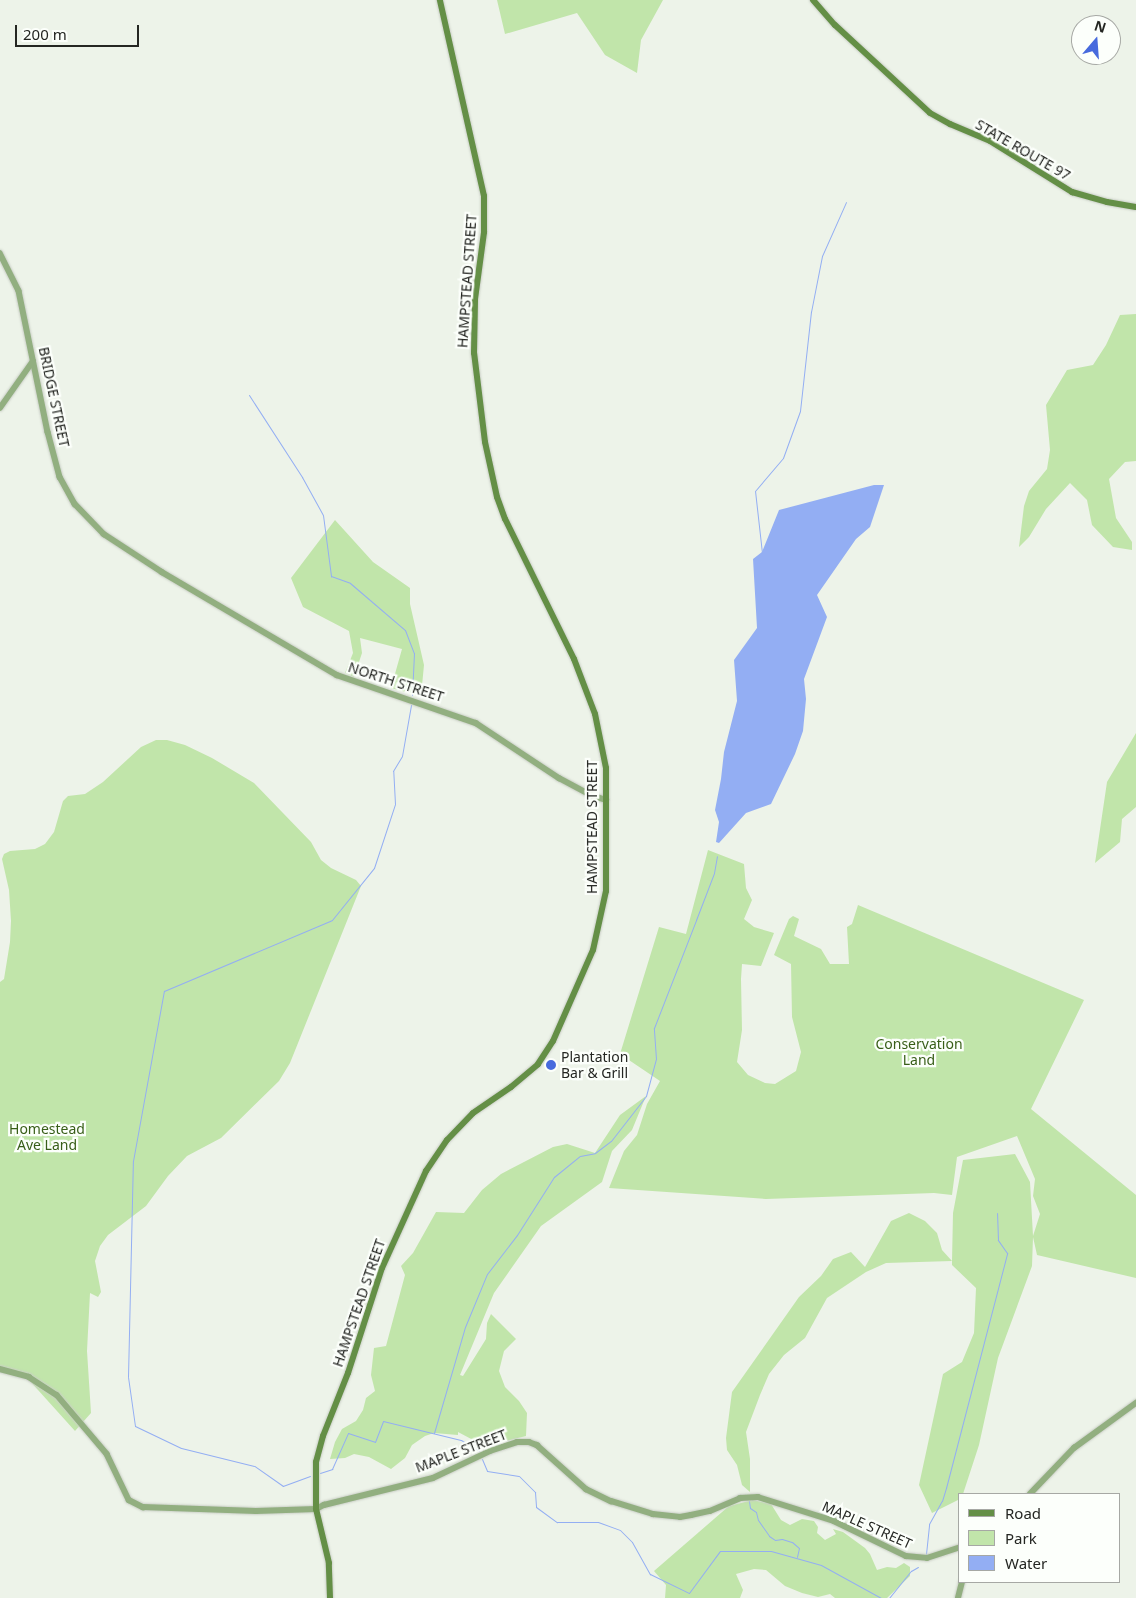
<!DOCTYPE html>
<html>
<head>
<meta charset="utf-8">
<style>
  body { margin:0 }
  #map { position:relative; width:1136px; height:1598px; overflow:hidden; background:#edf3e9; font-family:"Noto Sans",sans-serif }
  div>[style] { position:absolute }
  [style*='--x'] { left:calc(var(--x)*1px); top:calc(var(--y)*1px); width:calc(var(--w)*1px); rotate:calc(var(--a)*1deg) }
  .green>* { inset:0; background:#c1e5aa }
  .water>* { inset:0; background:#93aef3 }
  .stream>* { height:1px; margin:-0.5px; padding:0 0.5px; transform-origin:0.5px; border-radius:0.5px; background:#93aef3 }
  .roads { filter:drop-shadow(0 0 1px #c9cec5) drop-shadow(0 0 1px #c9cec5) }
  .tertiary>* { height:5.5px; margin:-2.75px; padding:0 2.75px; transform-origin:2.75px; border-radius:2.75px; background:#92af80 }
  .secondary>* { height:6px; margin:-3px; padding:0 3px; transform-origin:3px; border-radius:3px; background:#648f46 }
  .dots>* { width:14px; height:14px; translate:-50% -50%; box-sizing:border-box; border:2px solid #fcfffb; border-radius:50% }
  span { translate:-50% -50%; white-space:nowrap; text-align:center; line-height:1.15; -webkit-text-stroke:4.5px #fcfffb; paint-order:stroke }
  .street-label { font-size:14px; color:#242622 }
  .park-label { font-size:14px; color:#385e18 }
  .poi-label { font-size:14px; color:#242622 }
  .left { translate:0 -50%; text-align:left }
  .legend { position:absolute; left:958px; top:1493px; width:162px; height:90px; box-sizing:border-box; background:#fcfffb; border:1px solid #a6a8a4; margin:0; padding:6px 9px; list-style:none; font-size:15px; color:#242622 }
  .legend li { display:flex; align-items:center; gap:10px; height:25px }
  .legend b { width:25px; border:1px solid #a6a8a4 }
  .north { position:absolute; left:1071px; top:15px; width:50px; height:50px; box-sizing:border-box; background:#fcfffb; border:1px solid #a6a8a4; border-radius:50%; rotate:18deg; font-size:14px; font-weight:700; line-height:20px; text-align:center; color:#242622 }
  .north::after { content:''; display:block; margin:auto; width:18px; height:22px; background:#476add; clip-path:polygon(50% 0,100% 100%,50% 72%,0 100%) }
  .scale { position:absolute; left:15px; top:25px; width:124px; height:22px; box-sizing:border-box; border:2px solid #242622; border-top:0; padding-left:6px; font-size:15px; line-height:18px; white-space:nowrap; color:#242622; -webkit-text-stroke:4px #fcfffb; paint-order:stroke }
</style>
</head>
<body>
<div id="map">
  <div class="green">
    <div style="clip-path:polygon(497px 0,663px 0,641px 40px,637px 73px,605px 55px,577px 13px,505px 34px)"></div>
    <div style="clip-path:polygon(1136px 314px,1136px 461px,1125px 462px,1109px 479px,1116px 518px,1132px 542px,1132px 550px,1113px 547px,1092px 525px,1087px 500px,1070px 483px,1046px 509px,1029px 537px,1019px 547px,1024px 506px,1029px 491px,1047px 469px,1050px 450px,1046px 405px,1067px 370px,1093px 365px,1106px 345px,1120px 315px)"></div>
    <div style="clip-path:polygon(335px 520px,373px 562px,410px 588px,410px 604px,424px 665px,421px 696px,391px 688px,402px 649px,360px 638px,362px 653px,354px 677px,345px 673px,353px 653px,349px 631px,303px 607px,291px 578px)"></div>
    <div style="clip-path:polygon(1136px 733px,1136px 807px,1122px 819px,1120px 842px,1095px 863px,1107px 782px)"></div>
    <div style="clip-path:polygon(156px 740px,167px 740px,185px 745px,212px 758px,254px 783px,311px 842px,321px 860px,331px 868px,356px 880px,361px 886px,290px 1063px,279px 1081px,221px 1138px,187px 1156px,168px 1176px,146px 1206px,108px 1235px,100px 1246px,95px 1261px,101px 1292px,98px 1297px,90px 1293px,87px 1351px,91px 1413px,75px 1431px,29px 1380px,0 1368px,0 982px,4px 979px,10px 942px,11px 921px,9px 890px,2px 859px,4px 854px,10px 851px,35px 849px,45px 844px,54px 832px,63px 801px,68px 796px,85px 794px,103px 782px,141px 747px)"></div>
    <div style="clip-path:polygon(708px 850px,744px 864px,746px 888px,752px 900px,744px 919px,754px 927px,774px 933px,761px 966px,742px 964px,741px 979px,742px 1030px,737px 1062px,748px 1075px,765px 1083px,775px 1084px,796px 1071px,801px 1052px,792px 1017px,791px 964px,774px 955px,789px 919px,793px 916px,799px 919px,794px 936px,821px 949px,830px 964px,849px 964px,847px 927px,852px 924px,858px 905px,1084px 1000px,1031px 1109px,1136px 1195px,1136px 1278px,1037px 1255px,1033px 1237px,1032px 1266px,998px 1358px,979px 1445px,963px 1494px,960px 1494px,960px 1499px,932px 1513px,919px 1485px,943px 1374px,962px 1362px,974px 1333px,976px 1288px,952px 1265px,952px 1261px,886px 1263px,866px 1272px,827px 1298px,805px 1338px,784px 1355px,769px 1374px,760px 1395px,746px 1432px,750px 1459px,750px 1492px,742px 1485px,737px 1465px,727px 1450px,726px 1438px,732px 1392px,799px 1297px,821px 1276px,833px 1259px,851px 1252px,865px 1267px,891px 1221px,909px 1213px,925px 1221px,937px 1233px,942px 1250px,952px 1261px,953px 1213px,963px 1160px,1015px 1154px,1030px 1182px,1033px 1236px,1040px 1214px,1033px 1196px,1035px 1179px,1017px 1136px,957px 1157px,952px 1195px,934px 1193px,766px 1199px,609px 1188px,624px 1151px,637px 1135px,647px 1104px,660px 1081px,620px 1054px,659px 927px,686px 934px)"></div>
    <div style="clip-path:polygon(646px 1096px,632px 1130px,612px 1151px,602px 1182px,541px 1226px,494px 1293px,460px 1375px,463px 1376px,486px 1339px,487px 1323px,491px 1314px,516px 1339px,504px 1351px,499px 1371px,505px 1387px,519px 1401px,527px 1413px,526px 1436px,502px 1442px,479px 1451px,475px 1441px,458px 1432px,458px 1435px,434px 1433px,425px 1436px,412px 1445px,405px 1458px,391px 1469px,369px 1457px,354px 1454px,345px 1458px,330px 1459px,335px 1442px,342px 1429px,356px 1421px,363px 1410px,366px 1398px,375px 1391px,371px 1375px,374px 1348px,386px 1346px,405px 1275px,401px 1266px,413px 1253px,436px 1212px,464px 1213px,482px 1190px,501px 1174px,553px 1147px,567px 1144px,595px 1153px,620px 1115px)"></div>
    <div style="clip-path:polygon(753px 1500px,771px 1504px,781px 1520px,790px 1525px,802px 1519px,814px 1521px,818px 1527px,817px 1533px,825px 1540px,836px 1534px,833px 1529px,843px 1532px,865px 1548px,870px 1554px,877px 1570px,887px 1567px,896px 1568px,904px 1563px,910px 1567px,910px 1576px,887px 1598px,835px 1598px,830px 1594px,818px 1597px,802px 1593px,785px 1586px,766px 1570px,754px 1569px,736px 1574px,743px 1590px,740px 1598px,665px 1598px,666px 1585px,654px 1571px,729px 1506px)"></div>
  </div>
  <div class="water">
    <div style="clip-path:polygon(874px 485px,884px 485px,870px 527px,856px 539px,817px 595px,827px 617px,804px 679px,806px 699px,803px 731px,795px 754px,771px 804px,746px 813px,719px 843px,716px 842px,719px 822px,715px 810px,721px 779px,724px 752px,737px 701px,734px 660px,757px 628px,753px 559px,762px 552px,779px 510px)"></div>
  </div>
  <div class="stream">
    <div style="--x:249;--y:395;--w:98;--a:57.1"></div>
    <div style="--x:302;--y:477;--w:43;--a:61.1"></div>
    <div style="--x:323;--y:515;--w:62;--a:82.5"></div>
    <div style="--x:331;--y:576;--w:20;--a:20"></div>
    <div style="--x:350;--y:583;--w:72;--a:40.5"></div>
    <div style="--x:405;--y:630;--w:25;--a:69"></div>
    <div style="--x:414;--y:653;--w:42;--a:92.7"></div>
    <div style="--x:762;--y:553;--w:62;--a:-96.4"></div>
    <div style="--x:755;--y:491;--w:43;--a:-49.7"></div>
    <div style="--x:783;--y:458;--w:50;--a:-70.1"></div>
    <div style="--x:800;--y:411;--w:100;--a:-83.7"></div>
    <div style="--x:811;--y:312;--w:57;--a:-78.9"></div>
    <div style="--x:822;--y:256;--w:59;--a:-66"></div>
    <div style="--x:434;--y:1433;--w:110;--a:-73.7"></div>
    <div style="--x:465;--y:1327;--w:57;--a:-67.5"></div>
    <div style="--x:487;--y:1274;--w:49;--a:-52.4"></div>
    <div style="--x:517;--y:1235;--w:69;--a:-57.5"></div>
    <div style="--x:554;--y:1177;--w:33;--a:-39"></div>
    <div style="--x:580;--y:1156;--w:15;--a:-11"></div>
    <div style="--x:595;--y:1153;--w:20;--a:-37"></div>
    <div style="--x:611;--y:1141;--w:57;--a:-52.1"></div>
    <div style="--x:646;--y:1096;--w:38;--a:-75"></div>
    <div style="--x:656;--y:1059;--w:31;--a:-94"></div>
    <div style="--x:654;--y:1028;--w:116;--a:-68.7"></div>
    <div style="--x:696;--y:920;--w:50;--a:-69"></div>
    <div style="--x:714;--y:873;--w:17;--a:-80"></div>
    <div style="--x:482;--y:1459;--w:13;--a:67"></div>
    <div style="--x:487;--y:1471;--w:32;--a:9"></div>
    <div style="--x:519;--y:1476;--w:23;--a:45"></div>
    <div style="--x:535;--y:1492;--w:15;--a:86"></div>
    <div style="--x:536;--y:1507;--w:26;--a:36"></div>
    <div style="--x:557;--y:1522;--w:41;--a:0"></div>
    <div style="--x:598;--y:1522;--w:23;--a:20"></div>
    <div style="--x:620;--y:1530;--w:17;--a:45"></div>
    <div style="--x:632;--y:1542;--w:37;--a:61"></div>
    <div style="--x:650;--y:1574;--w:43;--a:26"></div>
    <div style="--x:689;--y:1593;--w:52;--a:-53.6"></div>
    <div style="--x:720;--y:1551;--w:51;--a:0"></div>
    <div style="--x:771;--y:1551;--w:52;--a:15.6"></div>
    <div style="--x:821;--y:1565;--w:68;--a:28.8"></div>
    <div style="--x:320;--y:1473;--w:13;--a:-18"></div>
    <div style="--x:332;--y:1469;--w:39;--a:-66"></div>
    <div style="--x:348;--y:1433;--w:28;--a:18"></div>
    <div style="--x:375;--y:1442;--w:22;--a:-69"></div>
    <div style="--x:383;--y:1421;--w:80;--a:13.7"></div>
    <div style="--x:461;--y:1440;--w:21;--a:31"></div>
    <div style="--x:310;--y:1476;--w:29;--a:160"></div>
    <div style="--x:283;--y:1486;--w:35;--a:-145"></div>
    <div style="--x:254;--y:1466;--w:75;--a:-166.1"></div>
    <div style="--x:181;--y:1448;--w:51;--a:-154.4"></div>
    <div style="--x:135;--y:1426;--w:49;--a:-98.1"></div>
    <div style="--x:128;--y:1377;--w:216;--a:-88.7"></div>
    <div style="--x:133;--y:1161;--w:173;--a:-79.7"></div>
    <div style="--x:164;--y:991;--w:182;--a:-22.9"></div>
    <div style="--x:332;--y:920;--w:67;--a:-51.1"></div>
    <div style="--x:374;--y:868;--w:67;--a:-71.8"></div>
    <div style="--x:395;--y:804;--w:33;--a:-93"></div>
    <div style="--x:393;--y:771;--w:17;--a:-59"></div>
    <div style="--x:402;--y:756;--w:52;--a:-80"></div>
    <div style="--x:749;--y:1501;--w:7;--a:82"></div>
    <div style="--x:750;--y:1508;--w:7;--a:34"></div>
    <div style="--x:756;--y:1512;--w:8;--a:76"></div>
    <div style="--x:758;--y:1520;--w:19;--a:55"></div>
    <div style="--x:769;--y:1536;--w:7;--a:34"></div>
    <div style="--x:775;--y:1540;--w:7;--a:-8"></div>
    <div style="--x:782;--y:1539;--w:10;--a:17"></div>
    <div style="--x:792;--y:1542;--w:9;--a:41"></div>
    <div style="--x:799;--y:1548;--w:9;--a:103"></div>
    <div style="--x:926;--y:1554;--w:30;--a:-84"></div>
    <div style="--x:929;--y:1524;--w:26;--a:-61"></div>
    <div style="--x:942;--y:1501;--w:14;--a:-73"></div>
    <div style="--x:946;--y:1488;--w:243;--a:-75.4"></div>
    <div style="--x:1007;--y:1253;--w:16;--a:-125"></div>
    <div style="--x:998;--y:1240;--w:27;--a:-92"></div>
    <div style="--x:889;--y:1598;--w:35;--a:-51"></div>
    <div style="--x:911;--y:1571;--w:8;--a:-30"></div>
  </div>
  <div class="roads">
    <div class="tertiary">
      <div style="--x:0;--y:253;--w:42;--a:63.4"></div>
      <div style="--x:19;--y:291;--w:144;--a:78.4"></div>
      <div style="--x:48;--y:432;--w:47;--a:75.1"></div>
      <div style="--x:60;--y:477;--w:31;--a:61"></div>
      <div style="--x:75;--y:504;--w:42;--a:46"></div>
      <div style="--x:104;--y:534;--w:69;--a:33.2"></div>
      <div style="--x:162;--y:572;--w:203;--a:30.5"></div>
      <div style="--x:337;--y:675;--w:147;--a:19.1"></div>
      <div style="--x:476;--y:723;--w:100;--a:33.5"></div>
      <div style="--x:559;--y:778;--w:36;--a:28"></div>
      <div style="--x:591;--y:795;--w:16;--a:18"></div>
      <div style="--x:0;--y:408;--w:57;--a:-54.9"></div>
      <div style="--x:0;--y:1369;--w:30;--a:15"></div>
      <div style="--x:29;--y:1377;--w:33;--a:33"></div>
      <div style="--x:57;--y:1395;--w:77;--a:49.7"></div>
      <div style="--x:107;--y:1454;--w:51;--a:64.4"></div>
      <div style="--x:129;--y:1500;--w:16;--a:27"></div>
      <div style="--x:143;--y:1507;--w:113;--a:2"></div>
      <div style="--x:256;--y:1511;--w:60;--a:-1.9"></div>
      <div style="--x:316;--y:1509;--w:9;--a:-27"></div>
      <div style="--x:324;--y:1505;--w:112;--a:-13.9"></div>
      <div style="--x:433;--y:1478;--w:63;--a:-25.3"></div>
      <div style="--x:490;--y:1451;--w:28;--a:-18"></div>
      <div style="--x:517;--y:1442;--w:12;--a:0"></div>
      <div style="--x:529;--y:1442;--w:9;--a:21"></div>
      <div style="--x:537;--y:1445;--w:66;--a:41.9"></div>
      <div style="--x:586;--y:1489;--w:28;--a:26"></div>
      <div style="--x:611;--y:1501;--w:44;--a:17.2"></div>
      <div style="--x:653;--y:1514;--w:27;--a:6"></div>
      <div style="--x:680;--y:1517;--w:11;--a:-10"></div>
      <div style="--x:691;--y:1515;--w:19;--a:-12"></div>
      <div style="--x:710;--y:1511;--w:33;--a:-23"></div>
      <div style="--x:740;--y:1498;--w:18;--a:-3"></div>
      <div style="--x:758;--y:1497;--w:80;--a:17.5"></div>
      <div style="--x:834;--y:1521;--w:80;--a:25.9"></div>
      <div style="--x:906;--y:1556;--w:21;--a:5"></div>
      <div style="--x:927;--y:1558;--w:35;--a:-18"></div>
      <div style="--x:1030;--y:1494;--w:64;--a:-46.3"></div>
      <div style="--x:1074;--y:1448;--w:77;--a:-36"></div>
      <div style="--x:958;--y:1598;--w:16;--a:-76"></div>
    </div>
    <div class="secondary">
      <div style="--x:813;--y:0;--w:33;--a:49"></div>
      <div style="--x:835;--y:25;--w:129;--a:42.8"></div>
      <div style="--x:930;--y:113;--w:23;--a:29"></div>
      <div style="--x:950;--y:124;--w:43;--a:23"></div>
      <div style="--x:990;--y:141;--w:97;--a:31.9"></div>
      <div style="--x:1072;--y:192;--w:36;--a:16"></div>
      <div style="--x:1107;--y:202;--w:29;--a:10"></div>
      <div style="--x:330;--y:1598;--w:35;--a:-92"></div>
      <div style="--x:329;--y:1563;--w:56;--a:-103.5"></div>
      <div style="--x:316;--y:1509;--w:47;--a:-90"></div>
      <div style="--x:316;--y:1462;--w:27;--a:-75"></div>
      <div style="--x:323;--y:1436;--w:68;--a:-68.4"></div>
      <div style="--x:348;--y:1373;--w:110;--a:-72.1"></div>
      <div style="--x:382;--y:1268;--w:107;--a:-65.6"></div>
      <div style="--x:426;--y:1171;--w:37;--a:-56"></div>
      <div style="--x:447;--y:1140;--w:37;--a:-46"></div>
      <div style="--x:473;--y:1113;--w:46;--a:-34.4"></div>
      <div style="--x:511;--y:1087;--w:35;--a:-40"></div>
      <div style="--x:538;--y:1064;--w:27;--a:-57"></div>
      <div style="--x:553;--y:1041;--w:99;--a:-66.3"></div>
      <div style="--x:593;--y:950;--w:60;--a:-77.6"></div>
      <div style="--x:606;--y:891;--w:123;--a:-90"></div>
      <div style="--x:606;--y:768;--w:55;--a:-101.5"></div>
      <div style="--x:595;--y:714;--w:59;--a:-110.9"></div>
      <div style="--x:574;--y:659;--w:156;--a:-116.2"></div>
      <div style="--x:505;--y:519;--w:23;--a:-110"></div>
      <div style="--x:497;--y:497;--w:56;--a:-102.3"></div>
      <div style="--x:485;--y:442;--w:90;--a:-97"></div>
      <div style="--x:474;--y:353;--w:54;--a:-88.9"></div>
      <div style="--x:475;--y:299;--w:68;--a:-82.3"></div>
      <div style="--x:484;--y:232;--w:36;--a:-90"></div>
      <div style="--x:484;--y:196;--w:201;--a:-102.7"></div>
    </div>
  </div>
  <div class="dots">
    <div style="left:551px;top:1065px;background:#476add"></div>
  </div>
  <div class="street-label">
    <span style="left:1023px;top:150px;rotate:30deg">STATE ROUTE 97</span>
    <span style="left:467px;top:281px;rotate:-86deg">HAMPSTEAD STREET</span>
    <span style="left:54px;top:397px;rotate:78deg">BRIDGE STREET</span>
    <span style="left:396px;top:682px;rotate:18deg">NORTH STREET</span>
    <span style="left:592px;top:827px;rotate:-90deg">HAMPSTEAD STREET</span>
    <span style="left:359px;top:1303px;rotate:-71deg">HAMPSTEAD STREET</span>
    <span style="left:461px;top:1451px;rotate:-21deg">MAPLE STREET</span>
    <span style="left:867px;top:1525px;rotate:24deg">MAPLE STREET</span>
  </div>
  <div class="park-label">
    <span style="left:919px;top:1052px">Conservation<br>Land</span>
    <span style="left:47px;top:1137px">Homestead<br>Ave Land</span>
  </div>
  <div class="poi-label">
    <span class="left" style="left:561px;top:1065px">Plantation<br>Bar &amp; Grill</span>
  </div>
  <ul class="legend">
  <li><b style="height:6px;background:#648f46"></b>Road</li>
  <li><b style="height:14px;background:#c1e5aa"></b>Park</li>
  <li><b style="height:14px;background:#93aef3"></b>Water</li>
  </ul>
  <div class="north">N</div>
  <div class="scale">200 m</div>
</div>
</body>
</html>
